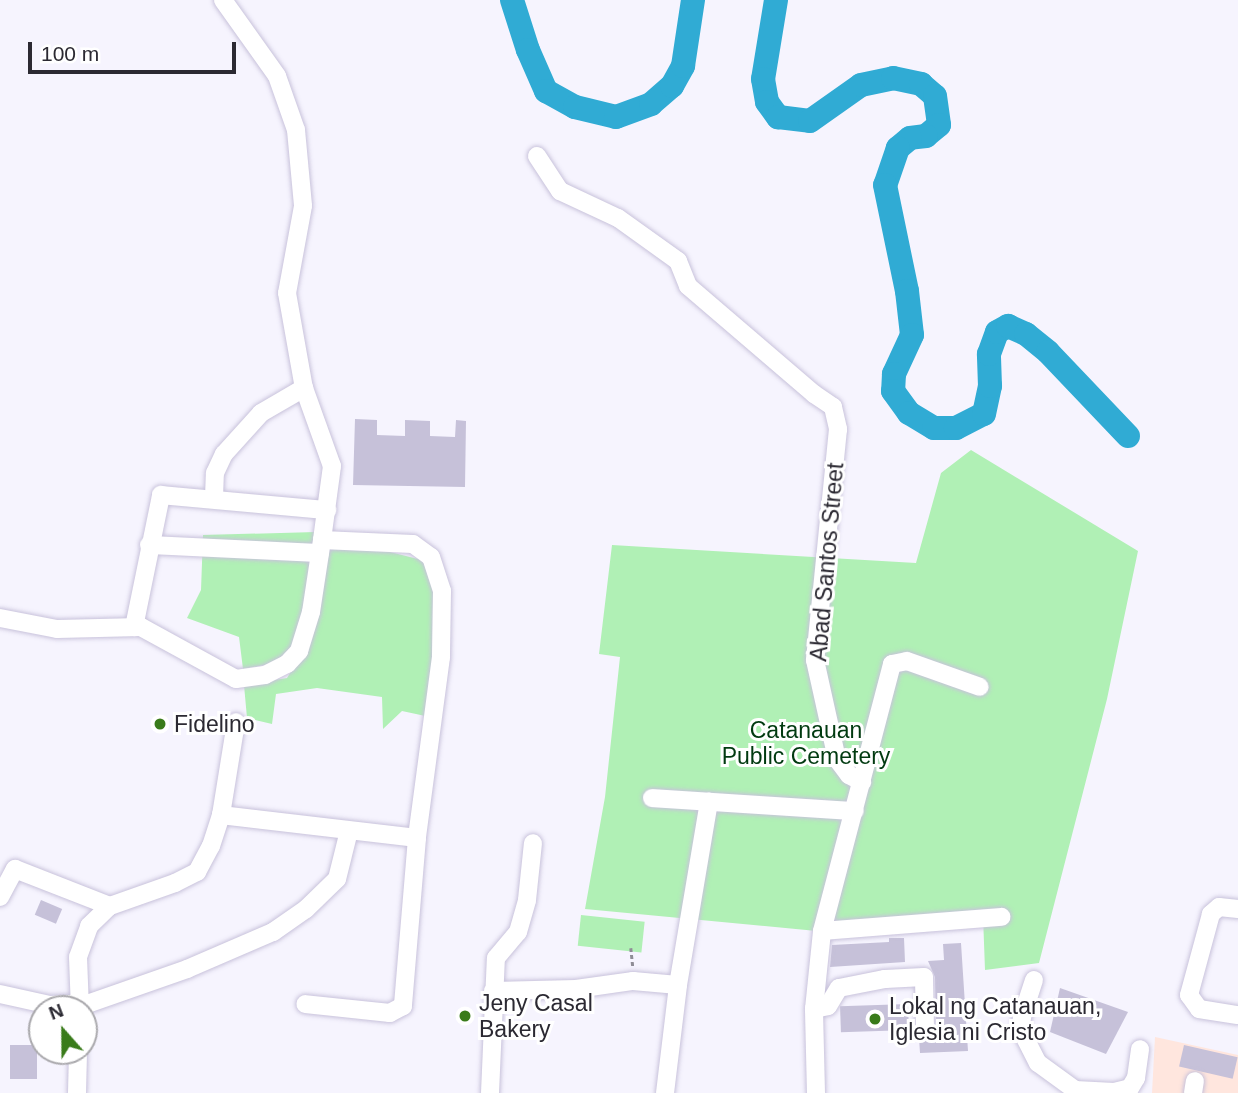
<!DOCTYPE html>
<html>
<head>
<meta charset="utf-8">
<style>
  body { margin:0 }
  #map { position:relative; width:1238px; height:1093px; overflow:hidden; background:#f6f4fe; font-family:Arial,sans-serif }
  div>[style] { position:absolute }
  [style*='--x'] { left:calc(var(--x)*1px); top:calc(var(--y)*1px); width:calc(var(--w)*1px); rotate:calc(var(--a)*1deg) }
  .commercial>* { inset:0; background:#ffe6de }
  .green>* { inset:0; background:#b0f0b5; transform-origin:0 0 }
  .river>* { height:24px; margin:-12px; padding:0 12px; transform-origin:12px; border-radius:12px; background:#30abd4 }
  .building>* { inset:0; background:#c6c1d9; transform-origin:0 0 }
  .path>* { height:2.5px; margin-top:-1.25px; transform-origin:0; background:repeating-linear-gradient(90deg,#8f8d96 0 3.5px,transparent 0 7px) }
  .roads { filter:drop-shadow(0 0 2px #c8c2db) drop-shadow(0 0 2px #c8c2db) }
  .minor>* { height:18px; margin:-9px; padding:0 9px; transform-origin:9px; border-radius:9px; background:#fff }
  .dots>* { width:19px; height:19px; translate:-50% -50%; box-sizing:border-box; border:4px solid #fff; border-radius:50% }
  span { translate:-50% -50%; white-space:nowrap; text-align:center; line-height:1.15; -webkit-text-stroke:6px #fff; paint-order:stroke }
  .street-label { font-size:23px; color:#2b2932 }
  .poi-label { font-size:23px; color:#2b2932 }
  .left { translate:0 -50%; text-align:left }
  .park-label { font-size:23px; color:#013a10 }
  .north { position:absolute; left:28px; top:995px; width:70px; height:70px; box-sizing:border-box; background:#fff; border:2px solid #aaa9ad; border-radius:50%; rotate:339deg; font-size:19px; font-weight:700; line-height:28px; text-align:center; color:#2b2932 }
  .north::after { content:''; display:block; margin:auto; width:24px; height:32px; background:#397b1a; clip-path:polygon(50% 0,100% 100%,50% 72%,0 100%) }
  .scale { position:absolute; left:28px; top:42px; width:208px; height:32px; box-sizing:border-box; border:4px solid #2b2932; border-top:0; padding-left:9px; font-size:21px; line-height:24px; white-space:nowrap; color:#2b2932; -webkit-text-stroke:5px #fff; paint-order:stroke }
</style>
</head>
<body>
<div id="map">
  <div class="commercial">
    <div style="clip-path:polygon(1155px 1037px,1238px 1055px,1238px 1093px,1152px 1093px)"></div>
  </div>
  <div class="green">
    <div style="clip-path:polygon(971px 450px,1138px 551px,1107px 699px,1039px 963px,985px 970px,983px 916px,827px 932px,585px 909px,605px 797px,620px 657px,599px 654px,612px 545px,916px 563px,941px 473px)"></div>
    <div style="clip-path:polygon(316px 532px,299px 651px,275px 663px,243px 669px,239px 637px,187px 618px,201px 590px,203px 535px)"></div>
    <div style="clip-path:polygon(326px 545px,378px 549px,426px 561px,438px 593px,430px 717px,402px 711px,383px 729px,382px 697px,317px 688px,276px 694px,272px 724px,247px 718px,244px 685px,287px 678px,309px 642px)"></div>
    <div style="left:581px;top:915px;width:64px;height:31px;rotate:6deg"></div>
  </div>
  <div class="river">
    <div style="--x:512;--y:0;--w:52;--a:72.3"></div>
    <div style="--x:528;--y:50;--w:45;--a:66.3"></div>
    <div style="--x:546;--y:91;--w:33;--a:29"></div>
    <div style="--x:575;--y:107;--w:42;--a:13.7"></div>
    <div style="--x:616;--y:117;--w:37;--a:-20"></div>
    <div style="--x:651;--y:104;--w:28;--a:-41"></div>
    <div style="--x:672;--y:86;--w:23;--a:-61"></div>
    <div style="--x:683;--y:66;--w:67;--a:-81.4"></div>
    <div style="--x:776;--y:0;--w:80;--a:99.3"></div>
    <div style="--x:763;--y:79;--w:23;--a:80"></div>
    <div style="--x:767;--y:102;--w:19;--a:54"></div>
    <div style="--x:778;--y:117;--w:32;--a:7"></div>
    <div style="--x:810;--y:121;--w:62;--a:-35.2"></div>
    <div style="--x:861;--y:85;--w:33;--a:-12"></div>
    <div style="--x:893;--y:78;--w:29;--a:12"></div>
    <div style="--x:921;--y:84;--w:18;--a:41"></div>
    <div style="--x:935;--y:96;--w:29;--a:82"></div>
    <div style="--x:939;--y:125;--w:17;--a:140"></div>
    <div style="--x:926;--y:136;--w:16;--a:173"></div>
    <div style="--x:910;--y:138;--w:16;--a:140"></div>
    <div style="--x:898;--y:148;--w:39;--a:109"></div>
    <div style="--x:885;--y:185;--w:108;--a:78.3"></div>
    <div style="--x:907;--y:291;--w:44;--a:83.5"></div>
    <div style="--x:912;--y:335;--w:43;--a:114.8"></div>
    <div style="--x:894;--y:374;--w:17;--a:93"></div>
    <div style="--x:893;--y:391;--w:27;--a:54"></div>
    <div style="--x:909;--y:413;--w:29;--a:31"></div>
    <div style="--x:934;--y:428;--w:22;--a:0"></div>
    <div style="--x:956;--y:428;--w:31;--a:-27"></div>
    <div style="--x:984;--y:414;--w:29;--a:-78"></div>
    <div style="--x:990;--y:386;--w:32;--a:-92"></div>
    <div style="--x:989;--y:354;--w:23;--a:-70"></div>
    <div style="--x:997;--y:332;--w:13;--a:-29"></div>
    <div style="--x:1008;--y:326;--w:20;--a:24"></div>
    <div style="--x:1026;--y:334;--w:28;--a:39"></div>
    <div style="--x:1048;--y:352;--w:116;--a:46.4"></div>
  </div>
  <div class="building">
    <div style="clip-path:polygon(355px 419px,377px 420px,377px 435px,405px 436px,405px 420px,430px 421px,430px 436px,455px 437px,456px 420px,466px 421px,465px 487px,353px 485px)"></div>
    <div style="left:41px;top:900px;width:23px;height:16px;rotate:23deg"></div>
    <div style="clip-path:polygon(889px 938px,904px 938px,905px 962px,830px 967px,832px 945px,889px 942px)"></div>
    <div style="clip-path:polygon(961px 943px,968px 1051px,920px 1053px,919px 1038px,930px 1038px,936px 1028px,935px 977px,928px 961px,944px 960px,943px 944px)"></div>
    <div style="clip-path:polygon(1060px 988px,1128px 1012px,1106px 1054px,1050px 1032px)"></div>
    <div style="left:908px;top:1004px;width:26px;height:68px;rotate:88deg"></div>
    <div style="left:37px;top:1045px;width:34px;height:27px;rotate:90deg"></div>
    <div style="left:1184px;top:1045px;width:55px;height:22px;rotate:13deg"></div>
  </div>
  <div class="path">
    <div style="--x:631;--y:948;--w:19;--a:84"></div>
  </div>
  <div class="roads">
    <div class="minor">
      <div style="--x:223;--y:0;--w:93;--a:54.6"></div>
      <div style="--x:277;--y:76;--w:57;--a:70.6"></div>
      <div style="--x:296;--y:130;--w:76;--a:84.7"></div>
      <div style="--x:303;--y:206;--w:88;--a:100.4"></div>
      <div style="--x:287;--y:293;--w:97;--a:79.9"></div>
      <div style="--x:304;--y:388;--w:83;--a:70.3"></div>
      <div style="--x:332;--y:466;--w:75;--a:97.7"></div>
      <div style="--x:537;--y:156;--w:42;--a:56.7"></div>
      <div style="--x:560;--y:191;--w:64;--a:25"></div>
      <div style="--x:618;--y:218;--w:74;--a:35.6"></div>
      <div style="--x:678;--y:261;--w:27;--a:68"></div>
      <div style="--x:688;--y:286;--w:166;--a:40.6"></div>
      <div style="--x:814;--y:394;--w:23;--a:34"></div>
      <div style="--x:833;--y:407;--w:23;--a:77"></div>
      <div style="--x:838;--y:429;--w:232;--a:95.7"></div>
      <div style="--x:815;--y:660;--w:101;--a:77.5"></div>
      <div style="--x:837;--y:759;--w:20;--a:53"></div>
      <div style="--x:849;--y:775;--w:15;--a:28"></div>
      <div style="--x:214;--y:498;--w:25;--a:-88"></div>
      <div style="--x:215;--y:473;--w:21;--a:-65"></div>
      <div style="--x:224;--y:454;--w:55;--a:-47.9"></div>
      <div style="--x:261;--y:413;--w:50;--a:-30.2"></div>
      <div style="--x:149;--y:545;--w:171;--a:2.7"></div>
      <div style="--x:0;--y:618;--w:58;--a:10.9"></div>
      <div style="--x:57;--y:629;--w:84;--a:-1.4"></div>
      <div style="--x:141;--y:627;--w:108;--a:28.7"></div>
      <div style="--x:236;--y:679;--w:29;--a:-8"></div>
      <div style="--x:265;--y:675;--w:25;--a:-27"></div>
      <div style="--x:287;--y:664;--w:18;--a:-47"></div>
      <div style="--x:299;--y:651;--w:41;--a:-72.9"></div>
      <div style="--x:311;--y:612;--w:73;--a:-81.3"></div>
      <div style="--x:322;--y:540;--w:91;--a:2.5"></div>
      <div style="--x:413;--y:544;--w:22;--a:36"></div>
      <div style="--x:431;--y:557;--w:36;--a:72"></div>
      <div style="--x:442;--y:591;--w:66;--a:90.9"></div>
      <div style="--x:441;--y:657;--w:183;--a:97.6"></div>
      <div style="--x:417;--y:838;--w:169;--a:94.8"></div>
      <div style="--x:403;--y:1006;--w:15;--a:152"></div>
      <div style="--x:390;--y:1013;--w:85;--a:-174"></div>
      <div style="--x:134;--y:627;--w:135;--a:-78.4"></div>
      <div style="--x:161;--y:495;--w:167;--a:5.2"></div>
      <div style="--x:652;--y:798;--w:203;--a:3.7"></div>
      <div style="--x:221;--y:815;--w:197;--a:6.7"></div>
      <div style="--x:0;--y:897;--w:32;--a:-62"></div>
      <div style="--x:15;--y:869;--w:102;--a:21.3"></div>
      <div style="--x:1238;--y:909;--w:19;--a:-174"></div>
      <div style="--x:1219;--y:907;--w:11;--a:139"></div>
      <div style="--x:1211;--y:914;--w:84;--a:105.2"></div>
      <div style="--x:1189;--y:995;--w:17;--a:54"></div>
      <div style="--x:1199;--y:1009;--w:39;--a:9"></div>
      <div style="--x:822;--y:931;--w:180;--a:-4.5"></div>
      <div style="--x:1034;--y:980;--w:38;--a:108"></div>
      <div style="--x:1022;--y:1016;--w:14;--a:94"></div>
      <div style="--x:1021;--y:1030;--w:37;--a:63"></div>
      <div style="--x:1038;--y:1063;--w:46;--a:36.1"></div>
      <div style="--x:1075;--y:1090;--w:3;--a:108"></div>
      <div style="--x:493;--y:991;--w:83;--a:-1.4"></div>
      <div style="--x:576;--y:989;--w:58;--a:-8"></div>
      <div style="--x:633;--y:981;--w:45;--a:5.1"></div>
      <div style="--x:0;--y:994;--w:51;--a:12.4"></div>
      <div style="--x:50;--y:1005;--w:40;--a:-2.9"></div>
      <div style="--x:90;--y:1003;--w:103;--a:-19.3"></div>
      <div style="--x:187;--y:969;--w:94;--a:-23.3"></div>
      <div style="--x:273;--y:932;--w:40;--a:-34.9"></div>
      <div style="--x:306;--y:909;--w:43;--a:-44.1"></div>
      <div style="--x:337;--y:879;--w:49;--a:-76"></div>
      <div style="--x:80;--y:1009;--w:52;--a:-92.2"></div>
      <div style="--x:78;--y:957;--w:33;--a:-70"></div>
      <div style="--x:89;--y:926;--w:29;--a:-44"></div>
      <div style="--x:110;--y:906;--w:69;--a:-19.5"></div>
      <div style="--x:175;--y:883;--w:25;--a:-27"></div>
      <div style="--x:197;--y:872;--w:30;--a:-62"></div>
      <div style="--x:211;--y:846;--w:33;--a:-72"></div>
      <div style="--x:221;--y:815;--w:94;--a:-80.8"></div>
      <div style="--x:814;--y:1009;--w:14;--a:-12"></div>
      <div style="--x:828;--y:1006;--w:21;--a:-59"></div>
      <div style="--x:839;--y:988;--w:47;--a:-11.1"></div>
      <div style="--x:885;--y:979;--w:39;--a:-3"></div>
      <div style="--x:924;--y:977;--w:51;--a:88.9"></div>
      <div style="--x:1075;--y:1090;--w:39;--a:3"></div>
      <div style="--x:1114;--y:1092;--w:16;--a:-14"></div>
      <div style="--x:1130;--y:1088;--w:12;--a:-59"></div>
      <div style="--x:1136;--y:1078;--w:29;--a:-82"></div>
      <div style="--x:77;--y:1093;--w:42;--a:-88.6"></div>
      <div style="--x:490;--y:1093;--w:135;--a:-87.5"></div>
      <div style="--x:496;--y:958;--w:34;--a:-50"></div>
      <div style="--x:518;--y:932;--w:33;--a:-74"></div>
      <div style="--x:527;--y:900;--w:57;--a:-84"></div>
      <div style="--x:665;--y:1093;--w:109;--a:-83.1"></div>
      <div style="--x:678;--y:985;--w:186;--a:-80.4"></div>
      <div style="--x:816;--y:1093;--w:84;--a:-91.4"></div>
      <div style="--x:814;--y:1009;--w:78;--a:-84.1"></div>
      <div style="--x:822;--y:931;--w:276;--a:-75.3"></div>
      <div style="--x:892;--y:664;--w:15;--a:-11"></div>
      <div style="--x:907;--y:661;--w:77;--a:19.6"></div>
      <div style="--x:1193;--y:1093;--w:12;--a:-81"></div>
    </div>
  </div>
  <div class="dots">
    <div style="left:160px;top:724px;background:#397b1a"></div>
    <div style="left:465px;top:1016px;background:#397b1a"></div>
    <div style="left:875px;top:1019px;background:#397b1a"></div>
  </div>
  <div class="street-label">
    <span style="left:827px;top:562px;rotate:-85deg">Abad Santos Street</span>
  </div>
  <div class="poi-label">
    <span class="left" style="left:174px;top:724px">Fidelino</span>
    <span class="left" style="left:479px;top:1016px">Jeny Casal<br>Bakery</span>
    <span class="left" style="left:889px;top:1019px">Lokal ng Catanauan,<br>Iglesia ni Cristo</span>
  </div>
  <div class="park-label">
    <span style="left:806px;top:743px">Catanauan<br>Public Cemetery</span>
  </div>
  <div class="north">N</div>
  <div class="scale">100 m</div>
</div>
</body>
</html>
